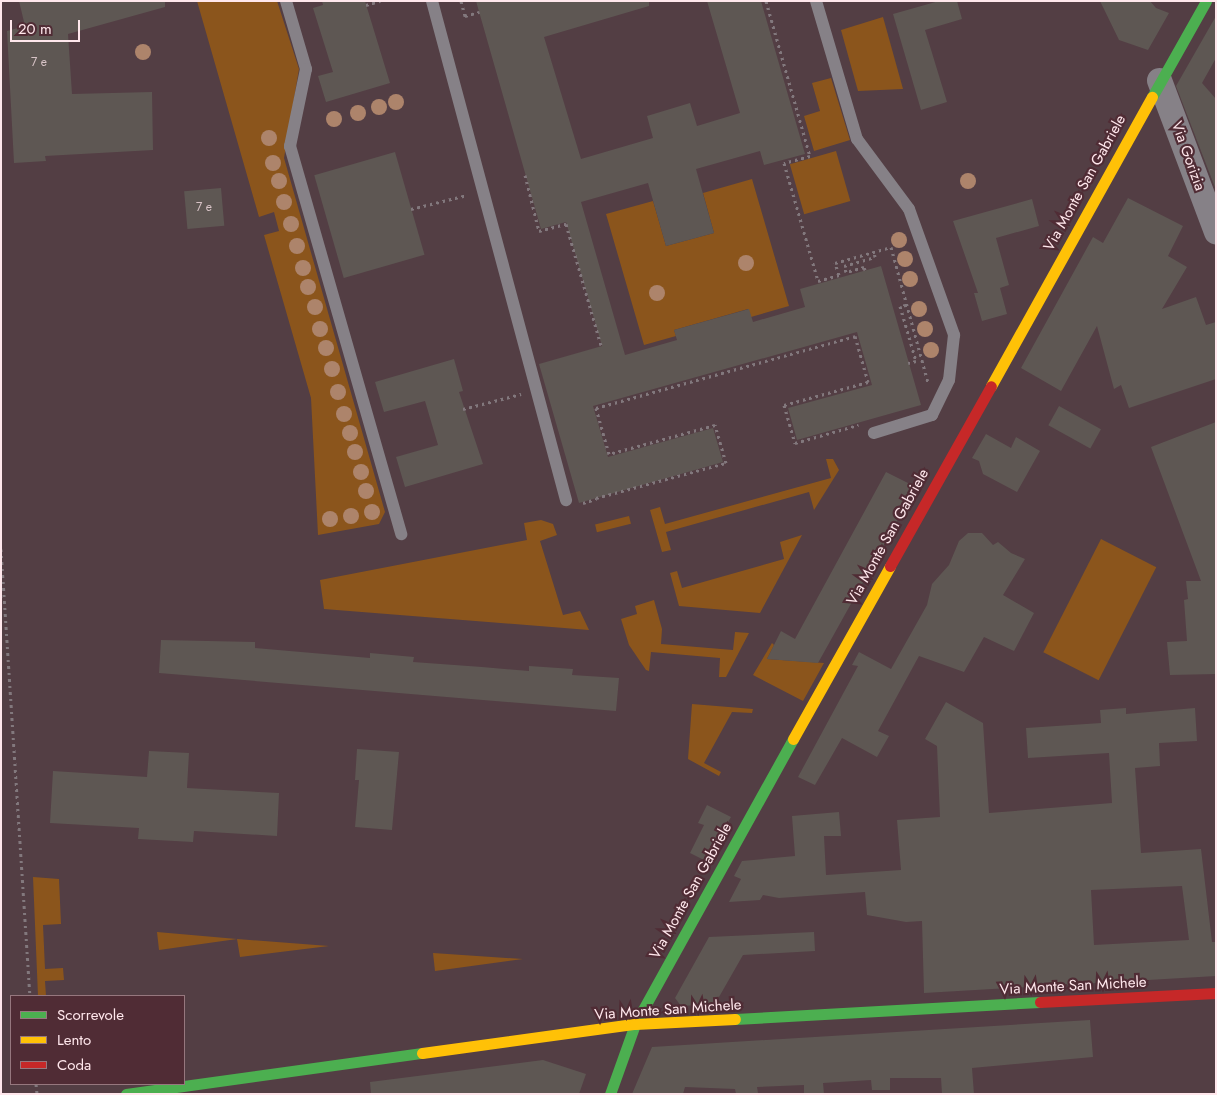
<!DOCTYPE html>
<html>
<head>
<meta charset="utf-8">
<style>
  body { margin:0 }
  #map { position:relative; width:1217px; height:1095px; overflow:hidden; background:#533e44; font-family:Jost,sans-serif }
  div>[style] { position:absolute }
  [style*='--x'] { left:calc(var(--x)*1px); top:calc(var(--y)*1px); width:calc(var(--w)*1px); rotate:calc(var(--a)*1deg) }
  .green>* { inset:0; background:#8b551c; transform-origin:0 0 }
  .building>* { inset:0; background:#5e5753; transform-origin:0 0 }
  .path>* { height:3px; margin-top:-1.5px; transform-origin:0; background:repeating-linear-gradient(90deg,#82787d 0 2.5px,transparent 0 6.5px) }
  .lane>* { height:12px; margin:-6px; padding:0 6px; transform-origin:6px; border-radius:6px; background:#868187 }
  .street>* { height:25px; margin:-12.5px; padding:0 12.5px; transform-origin:12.5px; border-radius:12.5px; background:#868187 }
  .fast>* { height:11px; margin:-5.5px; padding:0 5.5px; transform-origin:5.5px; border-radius:5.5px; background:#4caf50 }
  .slow>* { height:11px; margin:-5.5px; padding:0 5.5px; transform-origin:5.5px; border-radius:5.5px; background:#ffc107 }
  .jam>* { height:11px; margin:-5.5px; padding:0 5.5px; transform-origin:5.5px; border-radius:5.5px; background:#c62828 }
  .trees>* { width:16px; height:16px; margin:-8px; border-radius:50%; background:#ad846b }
  span { translate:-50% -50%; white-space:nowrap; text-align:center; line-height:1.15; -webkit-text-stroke:4.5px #502c35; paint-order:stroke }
  .number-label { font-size:12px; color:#d7c3c6 }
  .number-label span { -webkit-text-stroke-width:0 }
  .street-label { font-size:15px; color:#ffe7ec }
  .frame { position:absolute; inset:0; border:2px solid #ffe7ec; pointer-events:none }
  .legend { position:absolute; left:10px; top:995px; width:175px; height:90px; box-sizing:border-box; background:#502c35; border:1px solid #96777e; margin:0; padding:6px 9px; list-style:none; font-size:15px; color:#ffe7ec }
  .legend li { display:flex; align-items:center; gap:10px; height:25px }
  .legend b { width:25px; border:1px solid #96777e }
  .scale { position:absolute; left:10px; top:20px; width:70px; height:22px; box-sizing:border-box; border:2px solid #ffe7ec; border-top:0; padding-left:6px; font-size:15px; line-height:18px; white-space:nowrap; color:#ffe7ec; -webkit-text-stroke:4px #502c35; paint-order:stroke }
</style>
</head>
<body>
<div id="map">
  <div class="green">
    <div style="clip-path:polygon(197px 1px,277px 1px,299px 69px,284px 158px,385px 512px,379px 524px,318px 535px,311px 398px,264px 235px,279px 231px,274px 212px,259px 217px)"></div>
    <div style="clip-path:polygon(883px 17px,903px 89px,858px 91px,841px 30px)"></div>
    <div style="clip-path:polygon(831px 78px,850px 140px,814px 151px,804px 116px,820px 111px,812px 83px)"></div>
    <div style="left:836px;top:151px;width:52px;height:48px;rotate:74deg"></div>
    <div style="clip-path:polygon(752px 179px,789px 306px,751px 317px,748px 309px,674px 330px,676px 336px,644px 345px,606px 214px,653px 201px,666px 246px,714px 233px,703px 193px)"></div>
    <div style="clip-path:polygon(826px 459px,833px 459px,839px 470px,814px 510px,809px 492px,666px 532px,671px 550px,662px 552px,650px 510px,660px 507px,665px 524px,831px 478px)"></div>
    <div style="left:629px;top:516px;width:8px;height:35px;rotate:76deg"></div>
    <div style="clip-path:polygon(541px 520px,553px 524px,557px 535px,540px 541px,563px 615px,580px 611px,589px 630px,324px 609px,320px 580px,527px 540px,524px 523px)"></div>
    <div style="clip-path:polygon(802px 535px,760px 613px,679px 606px,670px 573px,677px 571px,682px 588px,784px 559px,780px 542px)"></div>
    <div style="left:1101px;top:539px;width:62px;height:127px;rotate:27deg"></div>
    <div style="clip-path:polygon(654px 600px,662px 629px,661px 644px,733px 650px,735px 632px,749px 633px,726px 677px,719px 677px,720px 658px,651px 652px,649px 671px,646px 670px,629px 645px,621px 619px,637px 614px,635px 606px)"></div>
    <div style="clip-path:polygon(772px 643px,774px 645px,767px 659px,824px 663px,803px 701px,753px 675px)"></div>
    <div style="clip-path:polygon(692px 704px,753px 709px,752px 713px,732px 712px,704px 763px,721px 772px,719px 776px,688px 759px)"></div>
    <div style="clip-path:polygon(33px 877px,59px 879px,61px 924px,43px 925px,45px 969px,63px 968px,64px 980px,45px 981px,46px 996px,38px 996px)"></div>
    <div style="clip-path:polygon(157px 932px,237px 939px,329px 946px,240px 957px,237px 939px,159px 950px)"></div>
    <div style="clip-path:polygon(433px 953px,523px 959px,435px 971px)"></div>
  </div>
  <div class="building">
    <div style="clip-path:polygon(19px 1px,165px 1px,165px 7px,68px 34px,72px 94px,152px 92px,153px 150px,45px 156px,46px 161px,14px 163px,7px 31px,25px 26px)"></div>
    <div style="clip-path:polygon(322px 1px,365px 1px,390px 83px,326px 102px,318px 76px,333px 72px,313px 8px,323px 5px)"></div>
    <div style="clip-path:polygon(476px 1px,649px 1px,649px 6px,544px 37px,581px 159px,653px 138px,647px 116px,690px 103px,697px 126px,740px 113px,707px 1px,761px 1px,805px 154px,764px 165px,760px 151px,696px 169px,714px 233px,666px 246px,648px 183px,581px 202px,625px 355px,677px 340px,674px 330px,749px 309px,753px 322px,805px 307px,800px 289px,881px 266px,921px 405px,797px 440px,788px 408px,872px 385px,857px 332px,593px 406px,608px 457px,713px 428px,723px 462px,579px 503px,539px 364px,602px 346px,566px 222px,541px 229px)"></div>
    <div style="clip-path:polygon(939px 1px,957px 1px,962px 19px,925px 30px,947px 102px,921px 110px,893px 14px)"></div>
    <div style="clip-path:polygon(1100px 1px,1150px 1px,1156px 8px,1169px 13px,1148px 50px,1119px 40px)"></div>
    <div style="clip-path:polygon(1216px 16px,1216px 58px,1202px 83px,1216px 99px,1216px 190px,1176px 86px)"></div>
    <div style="left:395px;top:152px;width:107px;height:84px;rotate:74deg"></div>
    <div style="left:221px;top:188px;width:38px;height:37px;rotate:85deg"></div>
    <div style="clip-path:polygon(1128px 198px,1183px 226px,1168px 256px,1187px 267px,1162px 309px,1196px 297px,1206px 325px,1216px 322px,1216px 379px,1129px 408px,1121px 385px,1114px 389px,1097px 326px,1061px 391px,1021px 368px,1093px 237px,1103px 243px)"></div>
    <div style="clip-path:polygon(1032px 199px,1039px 226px,996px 238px,1009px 285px,1000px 288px,1007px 314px,982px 321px,974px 293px,978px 293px,953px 221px)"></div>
    <div style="clip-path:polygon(454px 359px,463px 391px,459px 392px,483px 464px,405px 487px,396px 457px,438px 445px,425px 401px,384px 412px,375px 382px)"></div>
    <div style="left:1059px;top:406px;width:48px;height:22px;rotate:29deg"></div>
    <div style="clip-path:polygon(1216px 422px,1216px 674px,1170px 675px,1167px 642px,1187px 641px,1184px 600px,1188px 599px,1186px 581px,1201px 581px,1151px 447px)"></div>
    <div style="clip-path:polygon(986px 434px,1011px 448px,1016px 437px,1040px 451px,1017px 492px,983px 474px,979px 461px,972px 458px)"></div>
    <div style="clip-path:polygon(886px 472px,916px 487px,818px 663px,767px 659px,781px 631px,795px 639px)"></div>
    <div style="clip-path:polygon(968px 533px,982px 533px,993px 545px,998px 542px,1011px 553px,1025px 559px,1003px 595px,1034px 613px,1014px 651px,984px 637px,964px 672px,919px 656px,878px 731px,889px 736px,877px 757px,842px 738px,815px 785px,798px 777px,858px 666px,852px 665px,859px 652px,891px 669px,927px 605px,932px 584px,949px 565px,959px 541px)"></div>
    <div style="clip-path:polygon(161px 640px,255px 642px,255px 648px,370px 658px,370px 653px,414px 657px,413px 662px,482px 667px,529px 671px,529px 666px,573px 669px,572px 675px,619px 678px,616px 711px,159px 673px)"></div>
    <div style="clip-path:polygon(evenodd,946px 702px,983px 723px,989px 813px,1112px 803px,1109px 753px,1028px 758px,1026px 728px,1101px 723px,1100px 710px,1126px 708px,1126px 714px,1195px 708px,1197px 741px,1159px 743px,1160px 766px,1135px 768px,1141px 853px,1201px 849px,1212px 942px,1216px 942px,1216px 976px,924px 993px,922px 921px,906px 922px,867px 915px,865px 892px,779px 898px,763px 895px,760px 900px,729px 902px,741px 879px,734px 876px,742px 861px,795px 856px,792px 816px,839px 812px,841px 836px,824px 836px,826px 875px,901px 870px,897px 820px,940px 817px,937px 746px,925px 739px,946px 702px,1182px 886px,1189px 940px,1094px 945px,1091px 890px,1182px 886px)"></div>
    <div style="clip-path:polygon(357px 749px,399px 752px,392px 830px,355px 827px,359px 780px,355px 780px)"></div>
    <div style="clip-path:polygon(149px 751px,189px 753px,187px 788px,279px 793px,277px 836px,194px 831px,193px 842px,138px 839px,139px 828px,50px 823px,53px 771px,147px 777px)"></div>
    <div style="clip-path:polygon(707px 805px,731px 817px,706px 861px,690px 853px,704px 825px,698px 823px)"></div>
    <div style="clip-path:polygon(814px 932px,815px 951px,743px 955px,715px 1004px,681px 1006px,675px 998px,709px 937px)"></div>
    <div style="clip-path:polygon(1090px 1020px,1093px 1057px,972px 1068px,974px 1094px,942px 1094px,941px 1078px,890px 1078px,890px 1090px,872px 1090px,871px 1080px,823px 1083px,824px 1094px,804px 1094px,804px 1085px,757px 1087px,758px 1093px,741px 1094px,736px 1094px,735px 1089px,685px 1087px,683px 1094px,632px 1094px,652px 1047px)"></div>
    <div style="clip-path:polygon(543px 1060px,586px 1074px,579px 1094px,371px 1094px,370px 1082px)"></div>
  </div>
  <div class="path">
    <div style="--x:461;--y:1;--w:16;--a:75"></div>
    <div style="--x:465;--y:16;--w:15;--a:-16"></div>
    <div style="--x:766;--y:1;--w:161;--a:74.2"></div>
    <div style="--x:810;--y:156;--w:27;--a:165"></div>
    <div style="--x:784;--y:163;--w:123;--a:73.9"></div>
    <div style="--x:818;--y:281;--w:22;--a:-16"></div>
    <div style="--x:839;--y:275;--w:13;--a:-108"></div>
    <div style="--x:835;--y:263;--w:58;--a:-15.9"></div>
    <div style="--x:891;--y:247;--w:140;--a:74.7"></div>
    <div style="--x:366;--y:5;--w:15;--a:-16"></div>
    <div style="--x:525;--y:175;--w:58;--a:76"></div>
    <div style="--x:539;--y:231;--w:28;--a:-15"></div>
    <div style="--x:566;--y:224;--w:126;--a:73.9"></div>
    <div style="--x:411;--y:209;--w:58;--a:-14"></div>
    <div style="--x:865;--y:270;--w:3;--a:-108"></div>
    <div style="--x:864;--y:267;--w:19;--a:164"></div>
    <div style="--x:846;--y:272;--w:6;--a:-108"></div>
    <div style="--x:844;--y:266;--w:32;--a:-16"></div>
    <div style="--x:875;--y:257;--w:5;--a:-101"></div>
    <div style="--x:906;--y:305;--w:6;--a:171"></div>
    <div style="--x:900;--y:306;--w:57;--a:73.8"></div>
    <div style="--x:916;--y:361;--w:8;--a:166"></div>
    <div style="--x:463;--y:409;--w:60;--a:-14.5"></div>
    <div style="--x:596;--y:498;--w:135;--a:-15.1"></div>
    <div style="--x:726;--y:463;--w:40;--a:-106"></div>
    <div style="--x:715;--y:425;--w:110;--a:164.7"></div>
    <div style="--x:609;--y:454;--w:48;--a:-105.8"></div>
    <div style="--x:596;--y:408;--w:269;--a:-15.5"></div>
    <div style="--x:855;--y:336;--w:48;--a:74.2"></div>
    <div style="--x:868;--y:382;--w:87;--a:164.7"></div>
    <div style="--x:784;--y:405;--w:40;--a:74"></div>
    <div style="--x:795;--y:443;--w:66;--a:-15.9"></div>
    <div style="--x:583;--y:503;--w:14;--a:-17"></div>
    <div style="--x:1;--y:549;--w:448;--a:86.3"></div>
    <div style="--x:36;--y:1084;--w:10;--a:84"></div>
  </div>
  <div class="lane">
    <div style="--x:286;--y:1;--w:71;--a:73.6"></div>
    <div style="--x:306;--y:69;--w:79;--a:101.7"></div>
    <div style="--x:290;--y:146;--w:404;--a:74"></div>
    <div style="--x:432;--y:1;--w:517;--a:74.97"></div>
    <div style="--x:816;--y:1;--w:144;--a:73.5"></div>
    <div style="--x:857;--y:139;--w:87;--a:53.4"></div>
    <div style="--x:909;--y:209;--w:134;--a:70.3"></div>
    <div style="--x:954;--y:335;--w:45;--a:96.3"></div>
    <div style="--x:949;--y:380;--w:39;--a:116"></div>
    <div style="--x:932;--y:415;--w:61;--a:162.8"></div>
  </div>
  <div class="street">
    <div style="--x:1159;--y:80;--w:162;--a:69.4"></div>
  </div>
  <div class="fast">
    <div style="--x:1152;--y:97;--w:110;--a:-60.6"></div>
    <div style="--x:735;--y:1019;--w:305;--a:-3.2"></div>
    <div style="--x:126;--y:1094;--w:299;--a:-7.9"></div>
    <div style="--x:610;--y:1094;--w:74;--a:-70.3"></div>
    <div style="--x:635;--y:1024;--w:326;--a:-61"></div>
  </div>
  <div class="slow">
    <div style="--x:991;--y:386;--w:331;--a:-60.9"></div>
    <div style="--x:793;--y:739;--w:198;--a:-60.7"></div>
    <div style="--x:422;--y:1053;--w:215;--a:-7.8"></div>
    <div style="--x:635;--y:1024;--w:100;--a:-2.9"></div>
  </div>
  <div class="jam">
    <div style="--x:890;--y:566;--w:206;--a:-60.7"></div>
    <div style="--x:1040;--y:1002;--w:176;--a:-2.9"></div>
  </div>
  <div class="trees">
    <div style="left:143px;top:52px"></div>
    <div style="left:396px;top:102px"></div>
    <div style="left:379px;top:107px"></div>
    <div style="left:358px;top:113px"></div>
    <div style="left:334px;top:119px"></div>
    <div style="left:269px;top:138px"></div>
    <div style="left:273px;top:163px"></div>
    <div style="left:279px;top:181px"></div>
    <div style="left:968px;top:181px"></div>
    <div style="left:284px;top:202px"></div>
    <div style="left:291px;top:224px"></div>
    <div style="left:899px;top:240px"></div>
    <div style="left:297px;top:246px"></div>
    <div style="left:905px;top:259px"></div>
    <div style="left:746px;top:263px"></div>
    <div style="left:303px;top:268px"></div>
    <div style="left:910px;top:279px"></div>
    <div style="left:308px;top:287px"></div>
    <div style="left:657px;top:293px"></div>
    <div style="left:315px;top:307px"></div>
    <div style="left:919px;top:309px"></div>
    <div style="left:320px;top:329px"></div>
    <div style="left:925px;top:329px"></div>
    <div style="left:326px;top:348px"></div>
    <div style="left:931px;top:350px"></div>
    <div style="left:332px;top:369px"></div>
    <div style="left:338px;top:392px"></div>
    <div style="left:344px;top:414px"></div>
    <div style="left:350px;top:433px"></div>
    <div style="left:355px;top:452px"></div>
    <div style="left:361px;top:472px"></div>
    <div style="left:366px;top:491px"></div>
    <div style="left:372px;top:512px"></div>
    <div style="left:351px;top:516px"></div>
    <div style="left:330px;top:519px"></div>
  </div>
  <div class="number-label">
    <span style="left:39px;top:63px">7 e</span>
    <span style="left:204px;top:208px">7 e</span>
  </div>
  <div class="street-label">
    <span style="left:1188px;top:156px;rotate:70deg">Via Gorizia</span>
    <span style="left:1085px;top:183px;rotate:-61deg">Via Monte San Gabriele</span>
    <span style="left:888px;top:537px;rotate:-61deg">Via Monte San Gabriele</span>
    <span style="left:691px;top:891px;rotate:-61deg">Via Monte San Gabriele</span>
    <span style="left:1073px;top:986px;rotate:-3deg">Via Monte San Michele</span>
    <span style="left:668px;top:1010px;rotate:-4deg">Via Monte San Michele</span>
  </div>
  <div class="frame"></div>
  <ul class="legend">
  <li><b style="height:6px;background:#4caf50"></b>Scorrevole</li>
  <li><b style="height:6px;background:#ffc107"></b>Lento</li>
  <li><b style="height:6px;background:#c62828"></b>Coda</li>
  </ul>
  <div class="scale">20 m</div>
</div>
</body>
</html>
